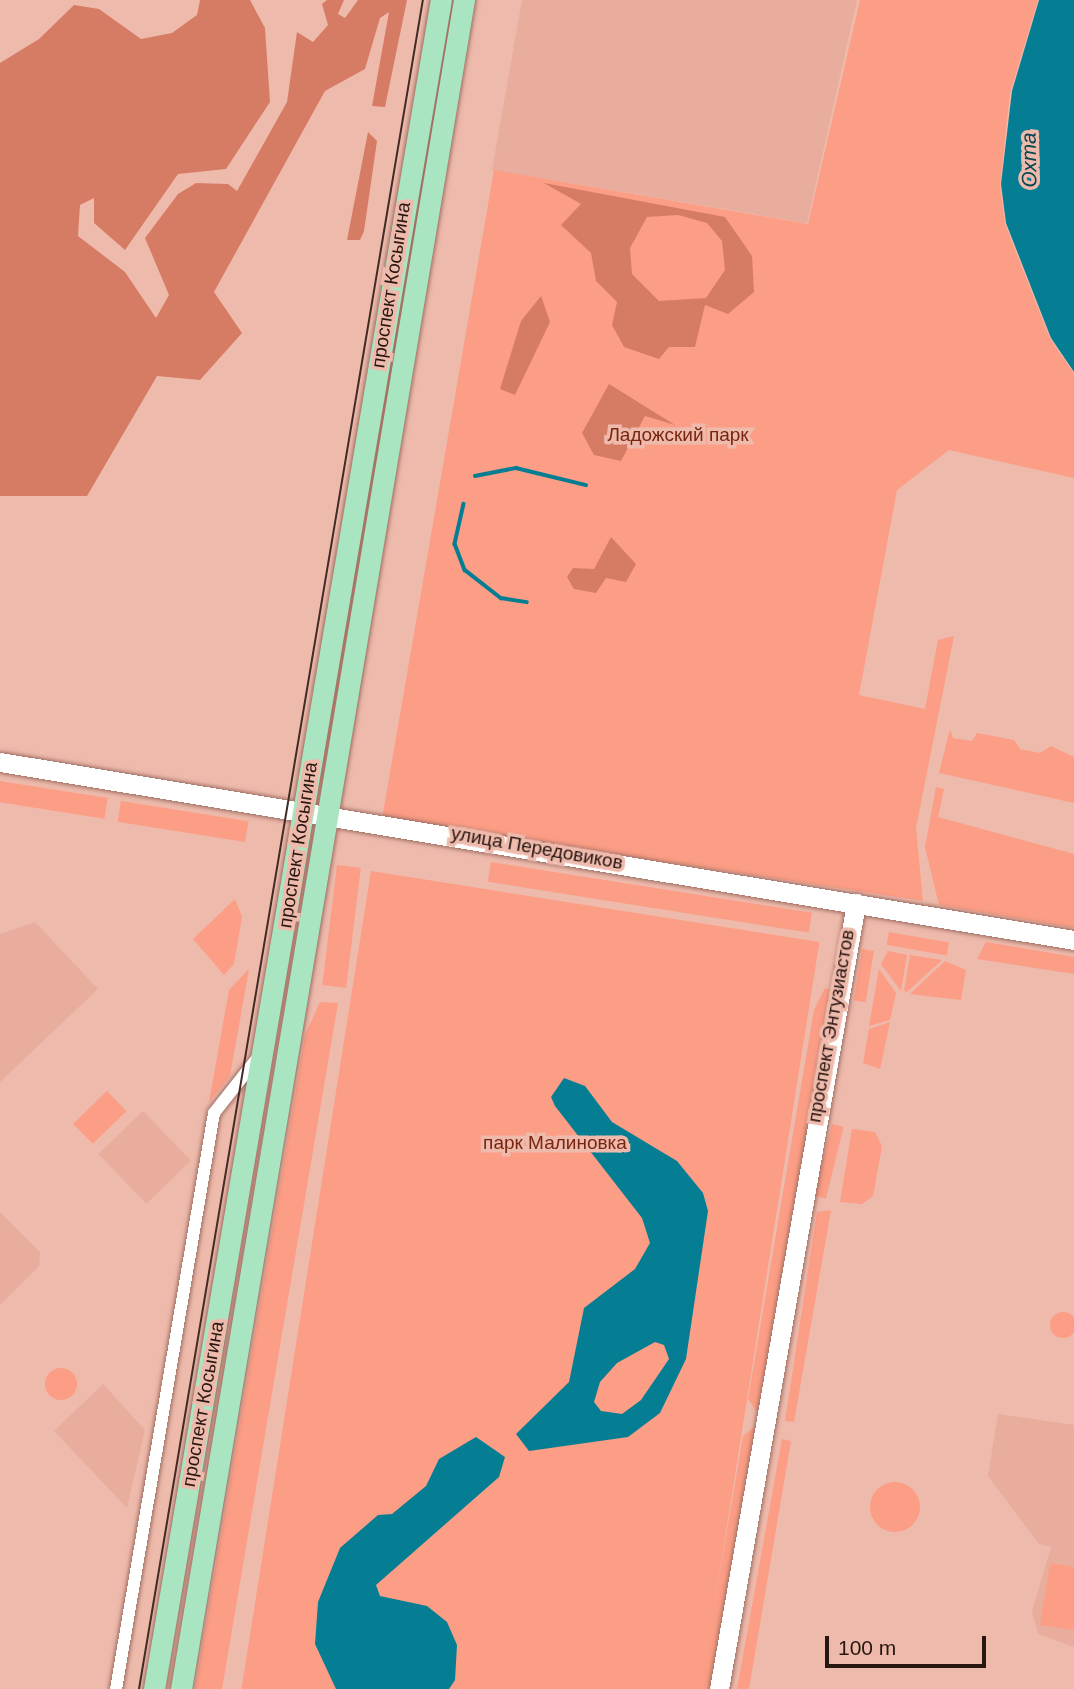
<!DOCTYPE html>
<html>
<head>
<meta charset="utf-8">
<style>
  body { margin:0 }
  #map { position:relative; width:1074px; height:1689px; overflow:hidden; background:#eebaac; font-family:Helvetica,sans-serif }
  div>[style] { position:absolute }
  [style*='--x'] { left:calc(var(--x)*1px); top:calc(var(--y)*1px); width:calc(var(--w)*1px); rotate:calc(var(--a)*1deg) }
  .built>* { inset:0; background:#e8ad9d; transform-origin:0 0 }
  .green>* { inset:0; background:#fc9d85; transform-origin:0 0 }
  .round { border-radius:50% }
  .forest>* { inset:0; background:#d77c64 }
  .water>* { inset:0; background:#057e94 }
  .stream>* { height:3.5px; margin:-1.75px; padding:0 1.75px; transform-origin:1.75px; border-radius:1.75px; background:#057e94 }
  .roads { filter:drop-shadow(0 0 2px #9e6f63) drop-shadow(0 0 2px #9e6f63) }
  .street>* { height:12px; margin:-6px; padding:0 6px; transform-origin:6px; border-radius:6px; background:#fff }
  .secondary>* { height:19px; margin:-9.5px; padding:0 9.5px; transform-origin:9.5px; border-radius:9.5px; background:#fff }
  .primary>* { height:21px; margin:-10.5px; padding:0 10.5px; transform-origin:10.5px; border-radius:10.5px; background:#a9e5c0 }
  .tram>* { height:2px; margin:-1px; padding:0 1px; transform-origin:1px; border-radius:1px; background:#422b25 }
  span { translate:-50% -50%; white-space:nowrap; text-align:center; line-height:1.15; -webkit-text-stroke:7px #eebaac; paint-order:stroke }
  .street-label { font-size:19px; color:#281611 }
  .park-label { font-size:19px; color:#792610 }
  .water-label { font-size:21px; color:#084551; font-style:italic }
  .scale { position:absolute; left:825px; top:1636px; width:161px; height:32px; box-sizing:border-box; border:4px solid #281611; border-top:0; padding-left:9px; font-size:21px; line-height:24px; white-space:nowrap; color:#281611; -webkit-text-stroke:5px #eebaac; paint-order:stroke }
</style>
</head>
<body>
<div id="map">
  <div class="built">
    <div style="clip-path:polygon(522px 0,857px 0,807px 223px,492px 170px)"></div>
    <div style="clip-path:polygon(35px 922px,98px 989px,0 1082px,0 934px)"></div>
    <div style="left:143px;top:1111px;width:69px;height:62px;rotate:46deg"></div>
    <div style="clip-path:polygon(0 1212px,40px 1252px,39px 1266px,0 1305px)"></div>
    <div style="clip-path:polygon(103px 1384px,145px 1430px,127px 1508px,54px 1431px)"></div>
    <div style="clip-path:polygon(998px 1414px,1074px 1425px,1074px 1647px,1038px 1634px,1032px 1611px,1051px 1547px,1039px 1544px,988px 1476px)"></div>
  </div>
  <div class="green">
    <div style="clip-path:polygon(860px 0,1038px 0,1010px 93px,1000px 185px,1005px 224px,1050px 339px,1074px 374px,1074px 478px,949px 450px,897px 490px,859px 695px,925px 709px,938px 640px,954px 636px,916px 828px,923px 901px,382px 819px,494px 170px,808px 224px)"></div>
    <div style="clip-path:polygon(445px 14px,451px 15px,324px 781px,319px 780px)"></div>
    <div style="clip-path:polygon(950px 729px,953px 738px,972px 741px,977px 733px,1014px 740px,1020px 749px,1040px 753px,1051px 746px,1074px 757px,1074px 803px,939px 773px)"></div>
    <div style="left:0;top:781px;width:109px;height:21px;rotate:9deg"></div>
    <div style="clip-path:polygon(936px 787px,944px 789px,938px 817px,1074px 854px,1074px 928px,939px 905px,925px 847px)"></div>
    <div style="left:121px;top:801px;width:129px;height:21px;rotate:9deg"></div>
    <div style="left:491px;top:862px;width:325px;height:20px;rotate:9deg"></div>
    <div style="left:337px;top:865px;width:24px;height:121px;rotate:7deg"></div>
    <div style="left:371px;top:871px;width:454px;height:829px;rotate:9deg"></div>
    <div style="clip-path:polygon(235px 899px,242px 917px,234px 964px,224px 975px,193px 939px)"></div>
    <div style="left:889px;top:932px;width:61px;height:13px;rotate:10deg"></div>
    <div style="clip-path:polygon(986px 942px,1074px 957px,1074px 974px,977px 959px)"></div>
    <div style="left:862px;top:949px;width:12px;height:52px;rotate:9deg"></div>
    <div style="clip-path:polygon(888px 951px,907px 955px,901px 991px,881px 964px)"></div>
    <div style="clip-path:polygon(910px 955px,942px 960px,907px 992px,904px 991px)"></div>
    <div style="clip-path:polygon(945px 961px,966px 970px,961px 1000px,910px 994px)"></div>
    <div style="clip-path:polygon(249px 969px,230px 1076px,209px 1102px,229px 990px)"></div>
    <div style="clip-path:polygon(879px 969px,896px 993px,890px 1020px,869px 1026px)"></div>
    <div style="clip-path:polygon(825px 988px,831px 990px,759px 1415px,748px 1399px,814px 1010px)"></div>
    <div style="clip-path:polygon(320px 1002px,338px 1003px,222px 1689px,195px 1689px,305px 1035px)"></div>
    <div style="clip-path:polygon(890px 1022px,880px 1069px,863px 1063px,869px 1029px)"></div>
    <div style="left:107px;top:1091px;width:28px;height:47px;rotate:46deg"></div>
    <div style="left:832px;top:1124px;width:12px;height:74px;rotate:14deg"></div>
    <div style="clip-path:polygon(852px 1129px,875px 1132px,882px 1146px,873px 1196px,862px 1204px,840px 1202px)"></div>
    <div style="clip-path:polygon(831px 1210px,794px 1422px,785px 1421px,817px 1212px)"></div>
    <div class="round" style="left:1050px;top:1312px;width:26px;height:26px"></div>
    <div class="round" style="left:45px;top:1368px;width:32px;height:32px"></div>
    <div style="clip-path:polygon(757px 1425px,714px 1689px,700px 1689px,743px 1436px)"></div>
    <div style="clip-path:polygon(782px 1439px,791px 1441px,749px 1689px,737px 1689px)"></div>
    <div class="round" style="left:870px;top:1482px;width:50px;height:50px"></div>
    <div style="clip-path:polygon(1050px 1563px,1074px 1567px,1074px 1630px,1040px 1625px)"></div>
  </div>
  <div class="forest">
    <div style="clip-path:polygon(200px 0,250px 0,265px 28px,270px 102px,226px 169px,178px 174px,125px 250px,94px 223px,94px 198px,80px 205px,78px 236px,125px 272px,156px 318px,169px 295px,145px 238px,178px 194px,196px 183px,228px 184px,237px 191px,287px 102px,297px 32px,313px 42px,328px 25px,322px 4px,327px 0,344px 0,338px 14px,345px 18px,358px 0,407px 0,385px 107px,372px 106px,389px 12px,380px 18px,365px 69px,325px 91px,214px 292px,242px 333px,200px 380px,157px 376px,87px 496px,0 496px,0 63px,39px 39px,74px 5px,99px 9px,141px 39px,172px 33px,197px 15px)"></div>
    <div style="clip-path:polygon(368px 132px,377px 141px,364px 231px,360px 240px,347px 240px)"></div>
    <div style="clip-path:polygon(evenodd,544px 183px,725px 217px,752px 256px,754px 292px,728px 314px,705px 305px,695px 347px,669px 347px,659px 359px,624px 347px,612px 325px,617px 302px,596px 281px,591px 253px,561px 225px,581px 204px,544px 183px,678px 215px,707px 223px,722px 241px,725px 270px,706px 298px,659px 301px,632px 274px,630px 248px,647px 217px,678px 215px)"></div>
    <div style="clip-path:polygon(541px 296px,550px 322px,515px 395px,500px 389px,521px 321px)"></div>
    <div style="clip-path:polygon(609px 384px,675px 425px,645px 416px,621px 461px,594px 455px,582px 433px)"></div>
    <div style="clip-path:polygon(611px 537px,636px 564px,626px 582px,606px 578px,596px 593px,574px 589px,567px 577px,573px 568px,594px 569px)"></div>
  </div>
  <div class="water">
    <div style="clip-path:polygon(1039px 0,1074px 0,1074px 372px,1051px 338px,1006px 223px,1001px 184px,1012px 91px)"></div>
    <div style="clip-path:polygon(evenodd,564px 1078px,585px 1086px,612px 1122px,677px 1161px,703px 1193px,708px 1211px,686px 1359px,660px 1413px,628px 1437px,529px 1451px,516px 1434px,569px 1382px,584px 1308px,635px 1269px,650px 1243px,642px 1218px,555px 1106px,551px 1097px,564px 1078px,655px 1342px,664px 1345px,669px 1359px,641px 1400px,622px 1414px,601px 1411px,594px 1402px,600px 1382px,617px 1363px,655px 1342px)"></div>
    <div style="clip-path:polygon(476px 1437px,505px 1457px,499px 1477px,376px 1585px,380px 1596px,427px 1606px,447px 1622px,457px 1645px,455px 1680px,449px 1689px,336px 1689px,315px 1644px,318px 1602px,340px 1548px,378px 1515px,392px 1514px,426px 1486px,439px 1459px)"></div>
  </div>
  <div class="stream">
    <div style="--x:475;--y:476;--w:42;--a:-11"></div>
    <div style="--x:516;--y:468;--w:72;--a:13.7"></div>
    <div style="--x:464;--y:504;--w:41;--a:102.7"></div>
    <div style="--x:455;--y:544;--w:28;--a:69"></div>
    <div style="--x:465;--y:570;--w:46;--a:37.9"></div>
    <div style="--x:501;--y:598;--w:26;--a:9"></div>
  </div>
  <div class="roads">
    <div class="street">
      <div style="--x:116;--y:1689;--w:584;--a:-80.34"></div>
      <div style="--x:214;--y:1113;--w:73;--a:-51.7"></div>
    </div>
    <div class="secondary">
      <div style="--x:0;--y:762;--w:1089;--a:9.41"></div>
      <div style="--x:719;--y:1689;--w:798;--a:-80.11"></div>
    </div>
    <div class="primary">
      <div style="--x:154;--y:1689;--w:1713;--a:-80.36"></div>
      <div style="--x:181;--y:1689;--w:1713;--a:-80.49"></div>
    </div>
  </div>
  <div class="tram">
    <div style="--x:139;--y:1689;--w:1713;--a:-80.46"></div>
  </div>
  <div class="street-label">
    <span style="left:391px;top:285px;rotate:-81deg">проспект Косыгина</span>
    <span style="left:298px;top:845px;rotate:-81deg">проспект Косыгина</span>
    <span style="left:537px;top:848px;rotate:10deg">улица Передовиков</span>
    <span style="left:831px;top:1026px;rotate:-80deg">проспект Энтузиастов</span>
    <span style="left:203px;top:1404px;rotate:-80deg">проспект Косыгина</span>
  </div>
  <div class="park-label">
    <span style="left:678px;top:435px">Ладожский парк</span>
    <span style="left:555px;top:1143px">парк Малиновка</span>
  </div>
  <div class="water-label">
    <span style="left:1029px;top:160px;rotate:-91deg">Охта</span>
  </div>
  <div class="scale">100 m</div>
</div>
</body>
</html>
